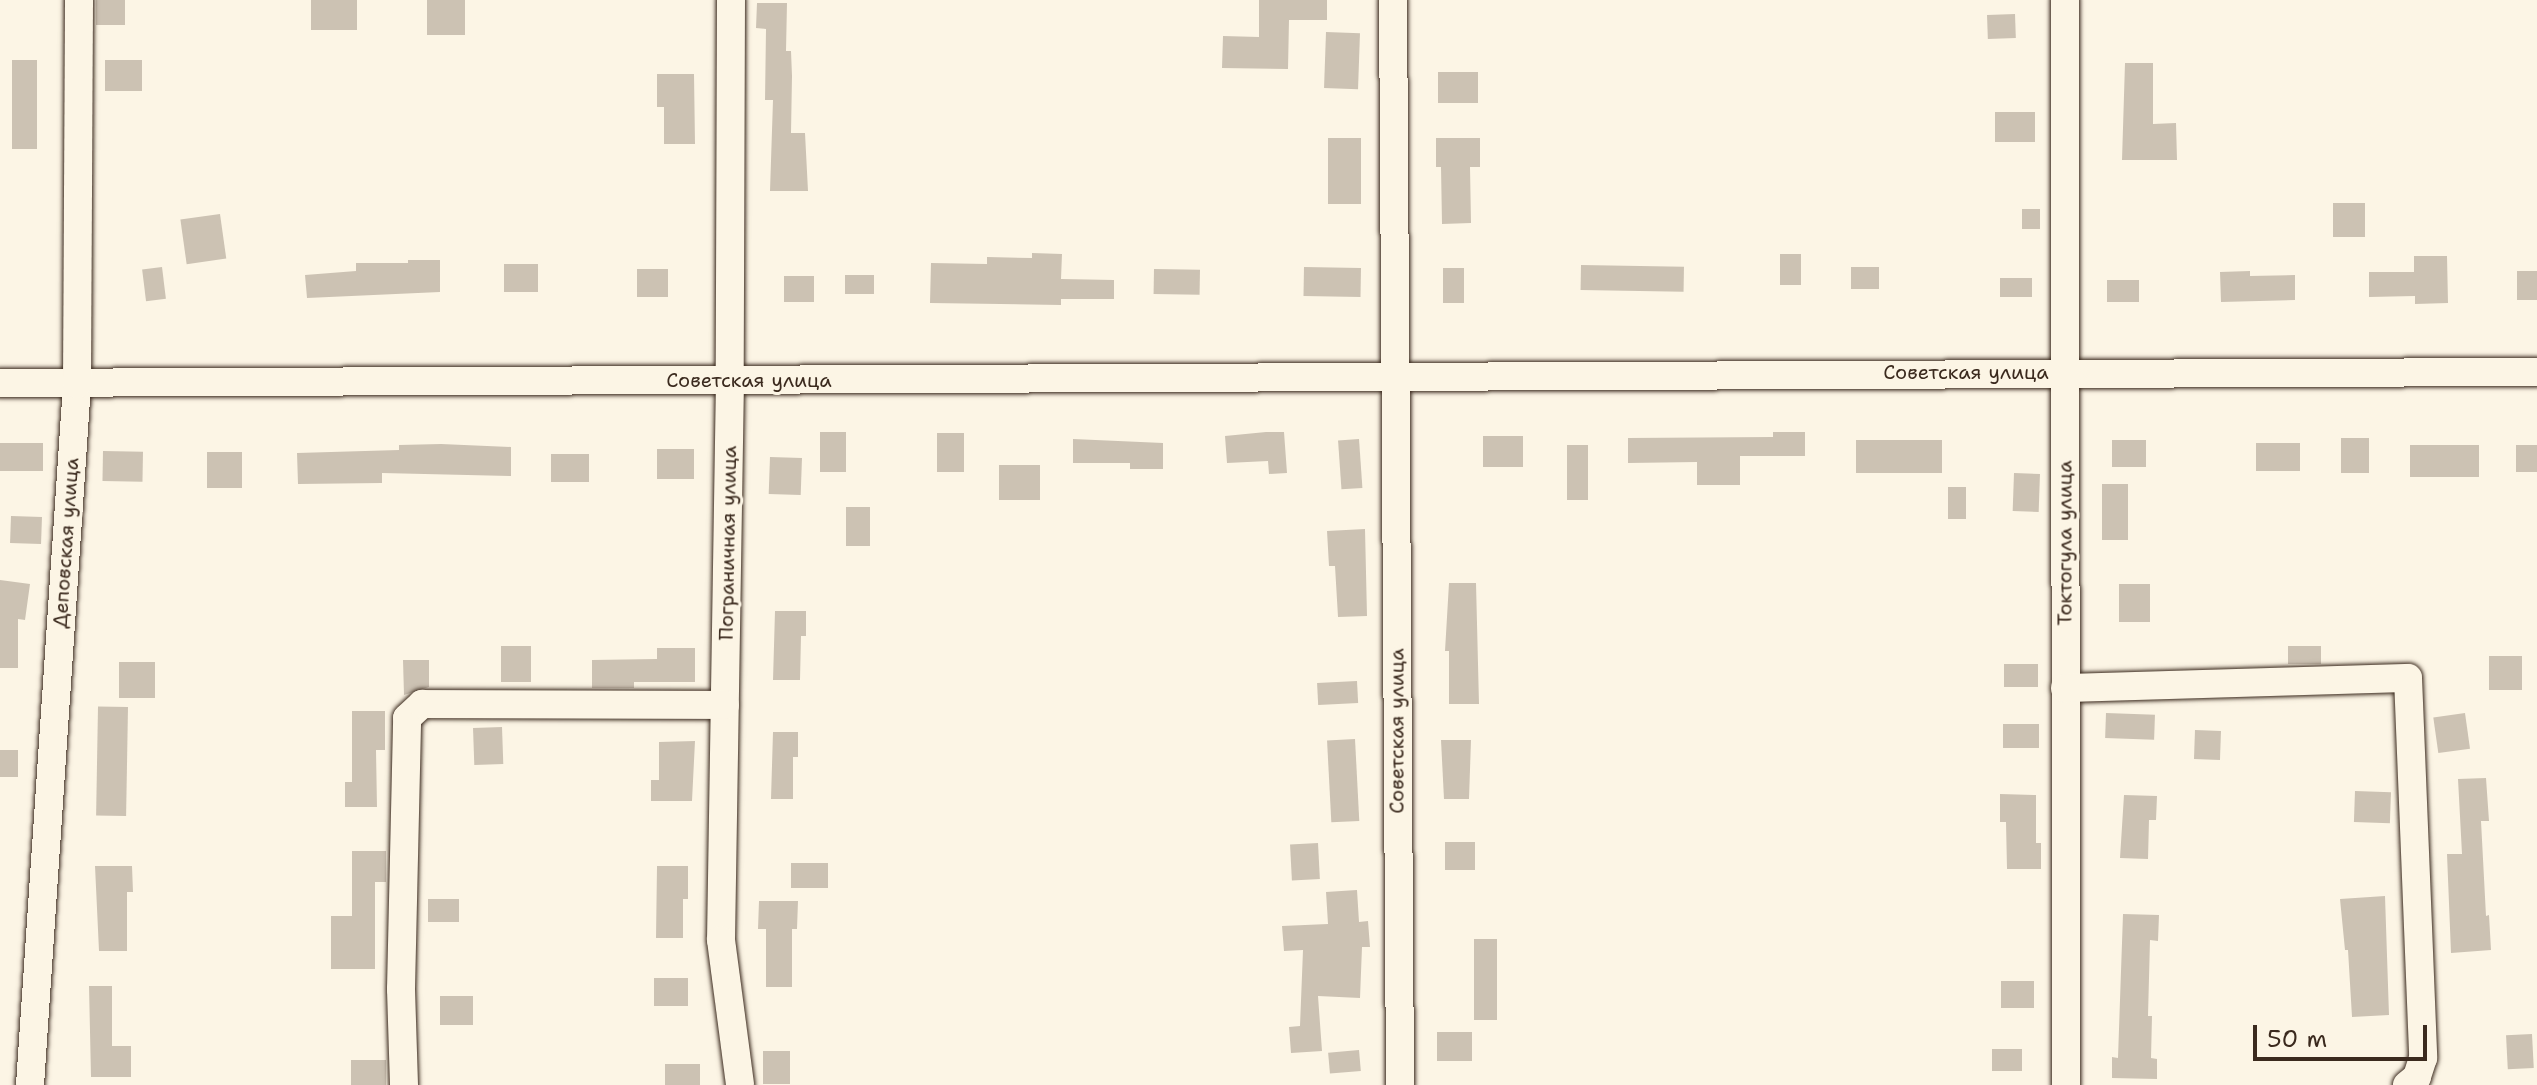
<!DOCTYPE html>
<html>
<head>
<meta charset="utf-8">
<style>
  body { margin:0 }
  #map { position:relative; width:2537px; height:1085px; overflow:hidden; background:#fcf5e5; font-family:"Shantell Sans",sans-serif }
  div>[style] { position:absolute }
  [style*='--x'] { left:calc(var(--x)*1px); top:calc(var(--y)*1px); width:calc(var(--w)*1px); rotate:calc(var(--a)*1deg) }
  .building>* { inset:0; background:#ccc2b3; transform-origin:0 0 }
  .roads { filter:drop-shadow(0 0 2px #3b2a1e) drop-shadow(0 0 2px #3b2a1e) }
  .street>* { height:28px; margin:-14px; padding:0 14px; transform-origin:14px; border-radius:14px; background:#fcf5e5 }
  span { translate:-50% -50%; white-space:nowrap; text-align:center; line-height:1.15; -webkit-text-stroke:6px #fcf5e5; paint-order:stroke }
  .street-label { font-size:20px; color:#3b2a1e }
  .scale { position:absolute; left:2253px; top:1025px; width:174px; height:36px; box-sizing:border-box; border:4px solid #3b2a1e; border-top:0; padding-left:10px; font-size:24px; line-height:28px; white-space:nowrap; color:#3b2a1e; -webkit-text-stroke:6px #fcf5e5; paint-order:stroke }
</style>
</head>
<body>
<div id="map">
  <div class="building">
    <div style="left:96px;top:0;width:29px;height:25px"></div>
    <div style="left:311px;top:0;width:46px;height:30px"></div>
    <div style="left:427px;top:0;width:38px;height:35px"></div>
    <div style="clip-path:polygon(1259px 0,1327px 0,1327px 20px,1289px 20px,1288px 69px,1222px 68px,1223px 36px,1259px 37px)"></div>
    <div style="clip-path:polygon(757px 3px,787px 3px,786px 51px,791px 51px,792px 76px,791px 133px,805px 133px,808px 191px,770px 191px,773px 100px,765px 100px,766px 29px,756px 28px)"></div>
    <div style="left:2015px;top:14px;width:24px;height:28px;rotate:88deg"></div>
    <div style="left:1326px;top:32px;width:34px;height:56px;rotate:2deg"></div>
    <div style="left:12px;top:60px;width:25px;height:89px"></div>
    <div style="left:105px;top:60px;width:37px;height:31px"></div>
    <div style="clip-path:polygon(2125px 63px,2153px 63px,2153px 124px,2176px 123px,2177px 160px,2122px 160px)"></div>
    <div style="left:1438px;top:72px;width:40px;height:31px"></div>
    <div style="clip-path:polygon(657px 74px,694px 74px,695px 144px,664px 144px,664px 107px,657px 107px)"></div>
    <div style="left:1995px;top:112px;width:40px;height:30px"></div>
    <div style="left:1328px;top:138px;width:33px;height:66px"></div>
    <div style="clip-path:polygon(1436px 138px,1480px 138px,1480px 167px,1470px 167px,1471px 223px,1442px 224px,1441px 167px,1436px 167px)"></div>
    <div style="left:2333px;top:203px;width:32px;height:34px"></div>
    <div style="left:2022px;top:209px;width:18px;height:20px"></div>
    <div style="left:220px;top:214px;width:45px;height:40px;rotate:82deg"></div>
    <div style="clip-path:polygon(1032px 253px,1062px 254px,1061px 279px,1114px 280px,1114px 299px,1061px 299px,1061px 305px,930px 303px,931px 263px,987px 264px,987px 257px,1032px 258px)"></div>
    <div style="left:1780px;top:254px;width:21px;height:31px"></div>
    <div style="clip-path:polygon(2414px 256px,2447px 256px,2448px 303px,2415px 304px,2415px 296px,2369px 297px,2369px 272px,2414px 272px)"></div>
    <div style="clip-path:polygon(408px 260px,440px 260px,440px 292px,307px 298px,305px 275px,356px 271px,356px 263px,408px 263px)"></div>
    <div style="left:504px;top:264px;width:34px;height:28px"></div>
    <div style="left:1581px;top:265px;width:103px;height:25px;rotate:1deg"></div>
    <div style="left:162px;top:267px;width:32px;height:20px;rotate:83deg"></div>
    <div style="left:1304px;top:267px;width:57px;height:29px;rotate:1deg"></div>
    <div style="left:1851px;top:267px;width:28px;height:22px"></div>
    <div style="left:1464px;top:268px;width:35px;height:21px;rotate:90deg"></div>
    <div style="left:637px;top:269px;width:31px;height:28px"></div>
    <div style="left:1154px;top:269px;width:46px;height:25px;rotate:1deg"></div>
    <div style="clip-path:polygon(2250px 271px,2250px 276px,2295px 275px,2295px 300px,2221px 302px,2220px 272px)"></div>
    <div style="left:2517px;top:271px;width:20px;height:29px"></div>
    <div style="left:845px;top:275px;width:29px;height:19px"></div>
    <div style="left:784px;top:276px;width:30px;height:26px"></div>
    <div style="left:2000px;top:278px;width:32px;height:19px"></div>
    <div style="left:2139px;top:280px;width:22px;height:32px;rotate:90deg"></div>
    <div style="left:820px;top:432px;width:26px;height:40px"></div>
    <div style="clip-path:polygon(1266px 432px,1284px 432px,1287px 473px,1269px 474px,1268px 461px,1227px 463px,1225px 436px)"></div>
    <div style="clip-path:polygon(1773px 432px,1805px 432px,1805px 456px,1740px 456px,1740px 485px,1697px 485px,1697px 462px,1628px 463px,1628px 438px,1773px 437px)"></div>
    <div style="left:937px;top:433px;width:27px;height:39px"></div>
    <div style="left:1483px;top:436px;width:40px;height:31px"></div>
    <div style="left:2369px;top:438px;width:35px;height:28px;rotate:90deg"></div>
    <div style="clip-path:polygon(1073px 439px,1163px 443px,1163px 469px,1130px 469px,1130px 463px,1073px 463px)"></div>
    <div style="left:1359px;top:439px;width:49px;height:21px;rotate:86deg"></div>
    <div style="left:1856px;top:440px;width:86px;height:33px"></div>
    <div style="left:2112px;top:440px;width:34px;height:27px"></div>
    <div style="left:0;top:443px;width:43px;height:28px"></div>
    <div style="left:2256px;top:443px;width:44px;height:28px"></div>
    <div style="clip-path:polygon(441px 444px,511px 447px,511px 476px,382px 473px,382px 483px,298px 484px,297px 453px,399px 450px,399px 445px)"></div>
    <div style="left:1567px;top:445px;width:21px;height:55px"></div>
    <div style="left:2410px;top:445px;width:69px;height:32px"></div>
    <div style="left:2516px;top:445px;width:21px;height:27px"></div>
    <div style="left:657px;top:449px;width:37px;height:30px"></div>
    <div style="left:103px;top:451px;width:40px;height:30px;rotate:1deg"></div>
    <div style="left:242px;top:452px;width:36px;height:35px;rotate:90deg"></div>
    <div style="left:551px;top:454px;width:38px;height:28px"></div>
    <div style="left:770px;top:457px;width:32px;height:37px;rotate:2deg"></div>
    <div style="left:999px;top:465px;width:41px;height:35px"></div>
    <div style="left:2014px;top:473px;width:26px;height:38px;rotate:2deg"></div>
    <div style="left:2102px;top:484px;width:26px;height:56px"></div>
    <div style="left:1948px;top:487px;width:18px;height:32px"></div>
    <div style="left:846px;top:507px;width:24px;height:39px"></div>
    <div style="left:11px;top:516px;width:31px;height:27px;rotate:2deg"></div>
    <div style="clip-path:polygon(1365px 529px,1367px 616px,1338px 617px,1335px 566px,1329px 566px,1327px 531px)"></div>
    <div style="clip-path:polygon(0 580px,30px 584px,25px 620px,18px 619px,18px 668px,0 668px)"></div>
    <div style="clip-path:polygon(1449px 583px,1476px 583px,1479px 704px,1449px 704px,1449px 651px,1445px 651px)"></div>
    <div style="left:2119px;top:584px;width:31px;height:38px"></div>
    <div style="clip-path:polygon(775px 611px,806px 611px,806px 636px,801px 636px,800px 680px,773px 680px)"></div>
    <div style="left:501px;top:646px;width:30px;height:36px"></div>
    <div style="left:2288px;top:646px;width:33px;height:18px"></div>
    <div style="clip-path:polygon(657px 648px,695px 648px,695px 682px,634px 682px,634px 688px,592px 688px,592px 660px,657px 659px)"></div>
    <div style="left:2489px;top:656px;width:33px;height:34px"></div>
    <div style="clip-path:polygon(403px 660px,429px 660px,429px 687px,404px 695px)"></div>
    <div style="left:119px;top:662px;width:36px;height:36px"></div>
    <div style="left:2004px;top:664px;width:34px;height:23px"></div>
    <div style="left:1357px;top:681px;width:22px;height:40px;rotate:87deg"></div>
    <div style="left:128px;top:707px;width:109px;height:30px;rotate:91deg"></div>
    <div style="clip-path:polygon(352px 711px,385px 711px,385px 750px,376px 750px,377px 807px,345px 807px,345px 782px,352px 782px)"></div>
    <div style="left:2106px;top:713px;width:49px;height:25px;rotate:2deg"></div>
    <div style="left:2465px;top:713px;width:36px;height:32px;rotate:82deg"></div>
    <div style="left:2003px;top:724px;width:36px;height:24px"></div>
    <div style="left:502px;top:727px;width:37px;height:29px;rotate:88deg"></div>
    <div style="left:2195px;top:730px;width:26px;height:29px;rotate:2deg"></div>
    <div style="clip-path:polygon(773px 732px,798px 732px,798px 757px,793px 757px,793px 799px,771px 799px)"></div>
    <div style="left:1355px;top:739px;width:82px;height:28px;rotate:87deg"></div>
    <div style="clip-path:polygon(1441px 740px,1471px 740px,1469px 799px,1444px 799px)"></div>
    <div style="clip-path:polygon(695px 741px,692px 801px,651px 801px,651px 780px,659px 780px,659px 742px)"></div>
    <div style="left:0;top:750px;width:18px;height:27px"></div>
    <div style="clip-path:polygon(2486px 778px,2489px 821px,2481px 821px,2486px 916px,2489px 915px,2491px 950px,2451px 953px,2447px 854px,2462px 854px,2458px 779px)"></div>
    <div style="left:2355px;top:791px;width:36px;height:31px;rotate:2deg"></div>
    <div style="clip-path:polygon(2000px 794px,2036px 795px,2036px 843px,2041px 843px,2041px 869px,2007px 869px,2006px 822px,2000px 822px)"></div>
    <div style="clip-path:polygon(2124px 795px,2157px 796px,2156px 820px,2149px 820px,2148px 859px,2120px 858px)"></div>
    <div style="left:1475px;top:842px;width:28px;height:30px;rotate:90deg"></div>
    <div style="left:1318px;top:843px;width:36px;height:28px;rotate:87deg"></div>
    <div style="clip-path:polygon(352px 851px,386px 851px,386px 882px,375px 882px,375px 969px,331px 969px,331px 916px,352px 916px)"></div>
    <div style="left:791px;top:863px;width:37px;height:25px"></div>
    <div style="clip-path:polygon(95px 866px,132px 866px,133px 892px,127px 892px,127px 951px,99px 951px)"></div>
    <div style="clip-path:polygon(657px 866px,688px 866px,688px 899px,683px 899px,683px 938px,656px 938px)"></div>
    <div style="clip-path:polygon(1357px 890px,1359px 922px,1368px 921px,1370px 947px,1362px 947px,1360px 998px,1318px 996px,1322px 1051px,1291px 1053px,1289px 1027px,1300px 1026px,1303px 950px,1284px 951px,1282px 926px,1328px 924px,1326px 892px)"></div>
    <div style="clip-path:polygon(2385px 896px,2389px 1015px,2352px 1017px,2348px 950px,2345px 950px,2340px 899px)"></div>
    <div style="left:459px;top:899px;width:23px;height:31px;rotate:90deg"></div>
    <div style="clip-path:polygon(759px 901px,798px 901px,797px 929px,792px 929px,792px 987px,766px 987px,766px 929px,758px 929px)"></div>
    <div style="clip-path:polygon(2123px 914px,2159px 915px,2158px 941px,2150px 940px,2148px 1016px,2152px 1016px,2151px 1058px,2157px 1059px,2157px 1079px,2112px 1078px,2112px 1057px,2118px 1058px)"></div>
    <div style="left:1474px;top:939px;width:23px;height:81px"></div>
    <div style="left:654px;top:978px;width:34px;height:28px"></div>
    <div style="left:2001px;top:981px;width:33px;height:27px"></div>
    <div style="clip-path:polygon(89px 986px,112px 986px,112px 1046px,131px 1046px,131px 1077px,91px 1077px)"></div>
    <div style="left:440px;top:996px;width:33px;height:29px"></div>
    <div style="left:1437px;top:1032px;width:35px;height:29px"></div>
    <div style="left:2532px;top:1034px;width:34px;height:26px;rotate:87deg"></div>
    <div style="left:1992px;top:1049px;width:30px;height:22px"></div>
    <div style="left:1359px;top:1050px;width:21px;height:31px;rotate:85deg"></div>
    <div style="left:763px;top:1051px;width:27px;height:33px"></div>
    <div style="left:351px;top:1060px;width:35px;height:25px"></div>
    <div style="left:665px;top:1064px;width:35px;height:21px"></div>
  </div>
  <div class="roads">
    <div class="street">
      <div style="--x:731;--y:0;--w:380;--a:90.2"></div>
      <div style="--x:730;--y:380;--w:560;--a:90.92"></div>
      <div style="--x:721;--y:940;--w:146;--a:82.5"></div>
      <div style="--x:1393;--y:0;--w:1085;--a:89.63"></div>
      <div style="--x:2065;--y:0;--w:1085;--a:89.95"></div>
      <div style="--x:0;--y:383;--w:2537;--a:-0.25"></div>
      <div style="--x:2065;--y:688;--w:343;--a:-1.7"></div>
      <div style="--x:2408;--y:678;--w:380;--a:87.7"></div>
      <div style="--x:2423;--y:1058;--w:20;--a:108"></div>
      <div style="--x:2417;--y:1077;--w:13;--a:141"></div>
      <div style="--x:30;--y:1085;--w:703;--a:-86.16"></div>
      <div style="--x:77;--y:384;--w:384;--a:-89.7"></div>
      <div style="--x:404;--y:1085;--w:96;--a:-91.8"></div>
      <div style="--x:401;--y:989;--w:271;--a:-88.7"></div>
      <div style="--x:407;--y:718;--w:21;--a:-43"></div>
      <div style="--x:422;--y:704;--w:303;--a:0.2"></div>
    </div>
  </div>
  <div class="street-label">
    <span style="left:1966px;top:372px">Советская улица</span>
    <span style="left:749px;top:380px">Советская улица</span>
    <span style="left:66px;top:543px;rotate:-86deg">Деповская улица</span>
    <span style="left:728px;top:543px;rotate:-89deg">Пограничная улица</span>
    <span style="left:2065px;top:543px;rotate:-90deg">Токтогула улица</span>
    <span style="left:1397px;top:731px;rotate:-90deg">Советская улица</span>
  </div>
  <div class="scale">50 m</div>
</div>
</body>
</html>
